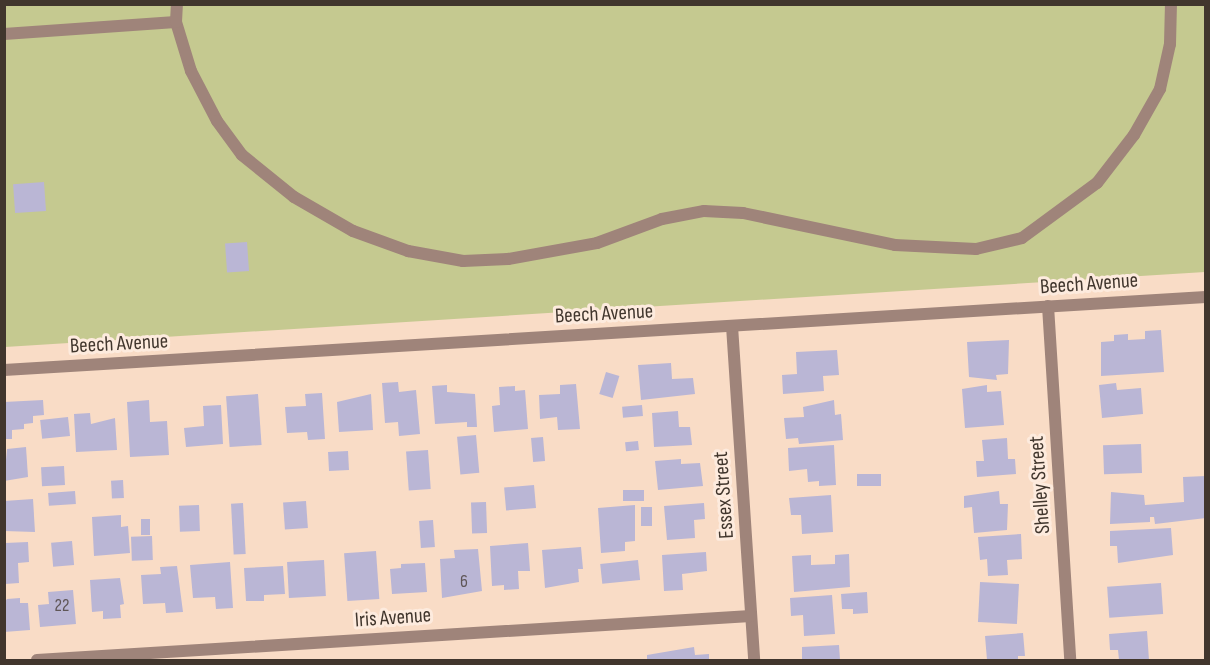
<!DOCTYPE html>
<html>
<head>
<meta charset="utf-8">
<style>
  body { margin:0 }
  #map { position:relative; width:1210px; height:665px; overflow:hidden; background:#f9dcc6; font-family:"Sofia Sans Condensed",sans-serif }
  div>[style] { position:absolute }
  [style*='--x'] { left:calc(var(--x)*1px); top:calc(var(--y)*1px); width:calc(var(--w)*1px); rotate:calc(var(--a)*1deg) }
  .green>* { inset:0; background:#c5c990 }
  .building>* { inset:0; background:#bab6d5; transform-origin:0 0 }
  .lane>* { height:12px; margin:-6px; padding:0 6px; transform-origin:6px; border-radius:6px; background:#9f847a }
  .street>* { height:12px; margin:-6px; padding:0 6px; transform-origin:6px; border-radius:6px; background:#9f847a }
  span { translate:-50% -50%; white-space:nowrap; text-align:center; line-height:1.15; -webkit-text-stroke:6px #fdebde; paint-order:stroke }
  .number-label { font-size:18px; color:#5f5657 }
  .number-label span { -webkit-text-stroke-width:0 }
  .street-label { font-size:21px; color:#41362d }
  .frame { position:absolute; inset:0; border:6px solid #41362d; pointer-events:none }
</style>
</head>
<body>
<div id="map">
  <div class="green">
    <div style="clip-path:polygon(5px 5px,1205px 5px,1205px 272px,5px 347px)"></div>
  </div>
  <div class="building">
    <div style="left:44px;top:182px;width:29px;height:31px;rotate:86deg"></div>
    <div style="left:247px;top:242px;width:29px;height:22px;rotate:86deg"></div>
    <div style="clip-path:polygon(1161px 330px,1164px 372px,1101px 376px,1101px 342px,1114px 341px,1114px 335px,1128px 334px,1128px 340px,1145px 339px,1145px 331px)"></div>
    <div style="clip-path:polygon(1009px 340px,1008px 374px,996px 375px,997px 380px,969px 377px,967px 342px)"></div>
    <div style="clip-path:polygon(837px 350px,839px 375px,823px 376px,824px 391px,783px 394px,782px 375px,797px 374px,796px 352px)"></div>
    <div style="clip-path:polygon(671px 363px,672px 379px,693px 378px,695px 394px,641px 400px,638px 365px)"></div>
    <div style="left:606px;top:372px;width:14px;height:23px;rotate:17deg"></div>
    <div style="clip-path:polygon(398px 382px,399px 392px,416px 390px,420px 434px,399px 436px,398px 422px,385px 423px,382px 383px)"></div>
    <div style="clip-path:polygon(1116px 383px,1117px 390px,1141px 388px,1143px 414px,1102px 418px,1099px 385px)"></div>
    <div style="clip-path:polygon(576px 384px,580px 429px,558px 430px,557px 417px,540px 419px,539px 395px,560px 394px,560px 385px)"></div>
    <div style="clip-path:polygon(447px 385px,447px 392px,475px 394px,477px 427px,467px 427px,467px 422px,435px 424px,432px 386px)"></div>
    <div style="clip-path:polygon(987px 385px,987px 392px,1001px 391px,1004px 425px,965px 428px,962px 389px)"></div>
    <div style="clip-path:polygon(515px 386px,515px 391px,525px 390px,528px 429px,494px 432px,492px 406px,500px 405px,499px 387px)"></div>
    <div style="clip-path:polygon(322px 393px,325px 439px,308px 440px,307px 432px,287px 433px,285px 407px,306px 406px,305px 394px)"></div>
    <div style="left:258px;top:394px;width:51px;height:32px;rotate:86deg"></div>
    <div style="clip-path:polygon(371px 394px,373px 430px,339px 432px,337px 402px)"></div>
    <div style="clip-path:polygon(43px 400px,44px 415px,33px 416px,33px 423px,24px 424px,24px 429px,12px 430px,12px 439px,4px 439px,4px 402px)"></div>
    <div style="clip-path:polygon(149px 400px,150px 422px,167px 421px,169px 455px,130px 457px,127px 402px)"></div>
    <div style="clip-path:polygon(834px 400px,835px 415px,841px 414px,843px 440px,799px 444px,798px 438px,786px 439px,784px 418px,804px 417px,803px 407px)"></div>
    <div style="clip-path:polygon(221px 405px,223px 444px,186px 447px,184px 428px,204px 426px,203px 406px)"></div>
    <div style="left:642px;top:405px;width:11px;height:20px;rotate:85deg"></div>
    <div style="clip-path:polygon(678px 411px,679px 427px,690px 427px,692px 445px,654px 447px,652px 413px)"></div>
    <div style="clip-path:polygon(90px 413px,91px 424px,115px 418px,117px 450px,76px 452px,74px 414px)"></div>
    <div style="left:68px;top:417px;width:19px;height:28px;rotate:84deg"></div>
    <div style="left:476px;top:435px;width:38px;height:19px;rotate:85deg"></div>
    <div style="left:543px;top:437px;width:24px;height:12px;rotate:85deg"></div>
    <div style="clip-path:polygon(1007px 438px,1008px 459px,1015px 459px,1016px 474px,977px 477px,976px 461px,984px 461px,982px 440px)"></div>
    <div style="left:638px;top:441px;width:9px;height:13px;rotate:84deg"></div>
    <div style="left:1141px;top:444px;width:29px;height:38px;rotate:88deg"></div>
    <div style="clip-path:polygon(834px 445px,836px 485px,819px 486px,819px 481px,808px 482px,807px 469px,789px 471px,788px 448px)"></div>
    <div style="clip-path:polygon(26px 447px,28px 477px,4px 481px,7px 449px)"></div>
    <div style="left:428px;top:450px;width:39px;height:22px;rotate:86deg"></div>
    <div style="left:348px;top:451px;width:19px;height:20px;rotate:87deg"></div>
    <div style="clip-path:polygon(681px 459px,681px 464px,700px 463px,703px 486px,658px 490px,655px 461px)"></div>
    <div style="left:64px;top:466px;width:19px;height:23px;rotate:87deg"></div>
    <div style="left:881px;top:474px;width:12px;height:24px;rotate:90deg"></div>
    <div style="clip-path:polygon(1206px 476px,1206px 518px,1155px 524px,1154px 517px,1150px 517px,1150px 522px,1110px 524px,1111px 492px,1144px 495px,1145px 505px,1184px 502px,1183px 477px)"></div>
    <div style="left:123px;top:480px;width:18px;height:12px;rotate:87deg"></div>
    <div style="left:534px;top:485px;width:23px;height:30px;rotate:85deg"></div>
    <div style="left:623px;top:490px;width:21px;height:11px"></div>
    <div style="left:75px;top:491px;width:13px;height:27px;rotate:86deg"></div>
    <div style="clip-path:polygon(999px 491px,1000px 504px,1008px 504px,1007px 530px,974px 533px,972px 507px,964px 508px,964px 496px)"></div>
    <div style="clip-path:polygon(831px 495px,833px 532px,802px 534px,801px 515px,791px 515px,789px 498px)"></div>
    <div style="clip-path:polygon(33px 499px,35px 532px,4px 531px,4px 501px)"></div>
    <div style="left:306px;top:501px;width:27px;height:23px;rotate:86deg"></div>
    <div style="left:486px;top:502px;width:31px;height:15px;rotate:88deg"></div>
    <div style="left:243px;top:503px;width:51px;height:12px;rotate:87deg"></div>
    <div style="clip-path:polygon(704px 503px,705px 519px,694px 520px,695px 538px,667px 540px,664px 506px)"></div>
    <div style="left:199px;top:505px;width:26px;height:20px;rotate:88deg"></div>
    <div style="clip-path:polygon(635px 505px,635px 541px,625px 542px,625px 551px,601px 553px,598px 508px)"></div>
    <div style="left:641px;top:507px;width:11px;height:19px"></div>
    <div style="clip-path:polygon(121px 515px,121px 527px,128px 526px,130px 553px,94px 556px,92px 517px)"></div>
    <div style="left:141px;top:519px;width:9px;height:16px"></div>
    <div style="left:433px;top:520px;width:27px;height:14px;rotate:86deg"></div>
    <div style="clip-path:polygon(1171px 528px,1173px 555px,1118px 563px,1117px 546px,1110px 546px,1110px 531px)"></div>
    <div style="clip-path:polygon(1021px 534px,1022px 559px,1007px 560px,1008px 575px,988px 576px,987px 559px,980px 560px,978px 537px)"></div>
    <div style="left:152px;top:536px;width:24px;height:21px;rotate:88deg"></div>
    <div style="left:72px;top:541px;width:24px;height:21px;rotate:85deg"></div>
    <div style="clip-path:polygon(28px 542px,29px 562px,18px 563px,19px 583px,5px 584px,5px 543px)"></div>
    <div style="clip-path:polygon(528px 543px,530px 571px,518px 571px,519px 589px,504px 590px,504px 585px,492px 586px,490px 546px)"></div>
    <div style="clip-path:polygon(581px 547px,583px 569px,578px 569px,579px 582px,545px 588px,542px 550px)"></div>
    <div style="clip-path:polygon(478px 549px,482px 591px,442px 598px,440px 559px,455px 558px,454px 550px)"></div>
    <div style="left:376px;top:551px;width:48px;height:32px;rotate:86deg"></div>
    <div style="clip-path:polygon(706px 552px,707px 571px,682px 574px,683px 590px,664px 591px,662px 555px)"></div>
    <div style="clip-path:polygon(849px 554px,850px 587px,794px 592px,792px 556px,811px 555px,811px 565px,835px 564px,835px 555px)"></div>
    <div style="left:324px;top:560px;width:36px;height:37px;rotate:87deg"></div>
    <div style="left:638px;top:560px;width:20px;height:38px;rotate:84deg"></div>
    <div style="clip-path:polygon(230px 562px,233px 608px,216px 609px,215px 597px,193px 598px,190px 565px)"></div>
    <div style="clip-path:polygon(425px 563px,427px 592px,392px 594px,390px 569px,401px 568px,401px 564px)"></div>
    <div style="clip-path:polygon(177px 566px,183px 612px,166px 613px,165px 603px,143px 604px,141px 575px,161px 574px,160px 567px)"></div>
    <div style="clip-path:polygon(283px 566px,285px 594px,264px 595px,264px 601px,246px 601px,244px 568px)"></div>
    <div style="clip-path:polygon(120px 578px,124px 604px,120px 605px,121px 618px,103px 619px,103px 611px,92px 612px,90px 580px)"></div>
    <div style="left:1161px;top:583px;width:31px;height:54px;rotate:86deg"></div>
    <div style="left:1019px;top:584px;width:40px;height:39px;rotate:93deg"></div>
    <div style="clip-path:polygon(73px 590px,76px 624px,40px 627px,38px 605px,49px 604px,48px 592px)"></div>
    <div style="clip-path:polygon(867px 592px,868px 613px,853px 614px,853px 609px,842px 609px,841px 594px)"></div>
    <div style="clip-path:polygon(832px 595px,835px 634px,804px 636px,803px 615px,791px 616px,790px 598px)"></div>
    <div style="clip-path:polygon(20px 598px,20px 603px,28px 603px,30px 630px,4px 632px,4px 603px,7px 599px)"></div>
    <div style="clip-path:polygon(1147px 631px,1149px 660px,1119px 660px,1118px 650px,1110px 650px,1109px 634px)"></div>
    <div style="clip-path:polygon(1023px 633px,1025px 656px,1018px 656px,1018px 660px,987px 660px,985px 636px)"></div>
    <div style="clip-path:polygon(839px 645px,840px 660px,802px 660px,802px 647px)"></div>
    <div style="clip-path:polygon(694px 647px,695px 655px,709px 654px,709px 660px,647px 660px,647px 655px)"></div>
  </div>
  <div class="lane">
    <div style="--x:176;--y:22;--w:51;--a:73"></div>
    <div style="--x:191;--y:71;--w:56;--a:62.5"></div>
    <div style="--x:217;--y:121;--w:42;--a:53.7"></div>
    <div style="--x:242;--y:155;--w:67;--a:38.9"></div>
    <div style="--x:294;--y:197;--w:68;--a:30"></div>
    <div style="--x:353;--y:231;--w:59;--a:20"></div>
    <div style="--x:408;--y:251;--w:56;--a:10.3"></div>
    <div style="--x:463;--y:261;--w:45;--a:-2.5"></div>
    <div style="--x:508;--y:259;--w:90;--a:-10.2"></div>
    <div style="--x:597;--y:243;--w:69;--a:-20.3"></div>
    <div style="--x:662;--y:219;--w:43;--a:-10.8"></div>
    <div style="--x:704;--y:211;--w:39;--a:3"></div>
    <div style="--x:743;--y:213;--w:155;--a:11.9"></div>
    <div style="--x:895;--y:245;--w:81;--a:2.8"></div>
    <div style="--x:976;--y:249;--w:47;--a:-13.4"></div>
    <div style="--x:1022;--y:238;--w:93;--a:-36.3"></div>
    <div style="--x:1097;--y:183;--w:61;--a:-52.4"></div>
    <div style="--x:1134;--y:135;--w:53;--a:-60.5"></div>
    <div style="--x:1160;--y:89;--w:46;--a:-77.5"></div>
    <div style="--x:1170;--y:44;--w:40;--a:-88.6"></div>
    <div style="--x:4;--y:34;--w:172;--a:-4"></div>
    <div style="--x:176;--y:22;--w:18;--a:-87"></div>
  </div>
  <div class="street">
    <div style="--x:1048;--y:306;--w:355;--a:86.4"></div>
    <div style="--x:732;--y:326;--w:335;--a:86.2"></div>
    <div style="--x:4;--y:370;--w:1204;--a:-3.48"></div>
    <div style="--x:37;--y:660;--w:715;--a:-3.53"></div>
  </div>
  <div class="number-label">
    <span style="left:464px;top:582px">6</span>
    <span style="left:62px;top:606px">22</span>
  </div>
  <div class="street-label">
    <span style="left:1089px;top:284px;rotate:-4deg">Beech Avenue</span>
    <span style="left:604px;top:314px;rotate:-3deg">Beech Avenue</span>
    <span style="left:119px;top:344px;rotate:-3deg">Beech Avenue</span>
    <span style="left:1040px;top:485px;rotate:-94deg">Shelley Street</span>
    <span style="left:724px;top:495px;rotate:-94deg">Essex Street</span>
    <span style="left:393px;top:618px;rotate:-4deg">Iris Avenue</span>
  </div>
  <div class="frame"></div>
</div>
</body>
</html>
